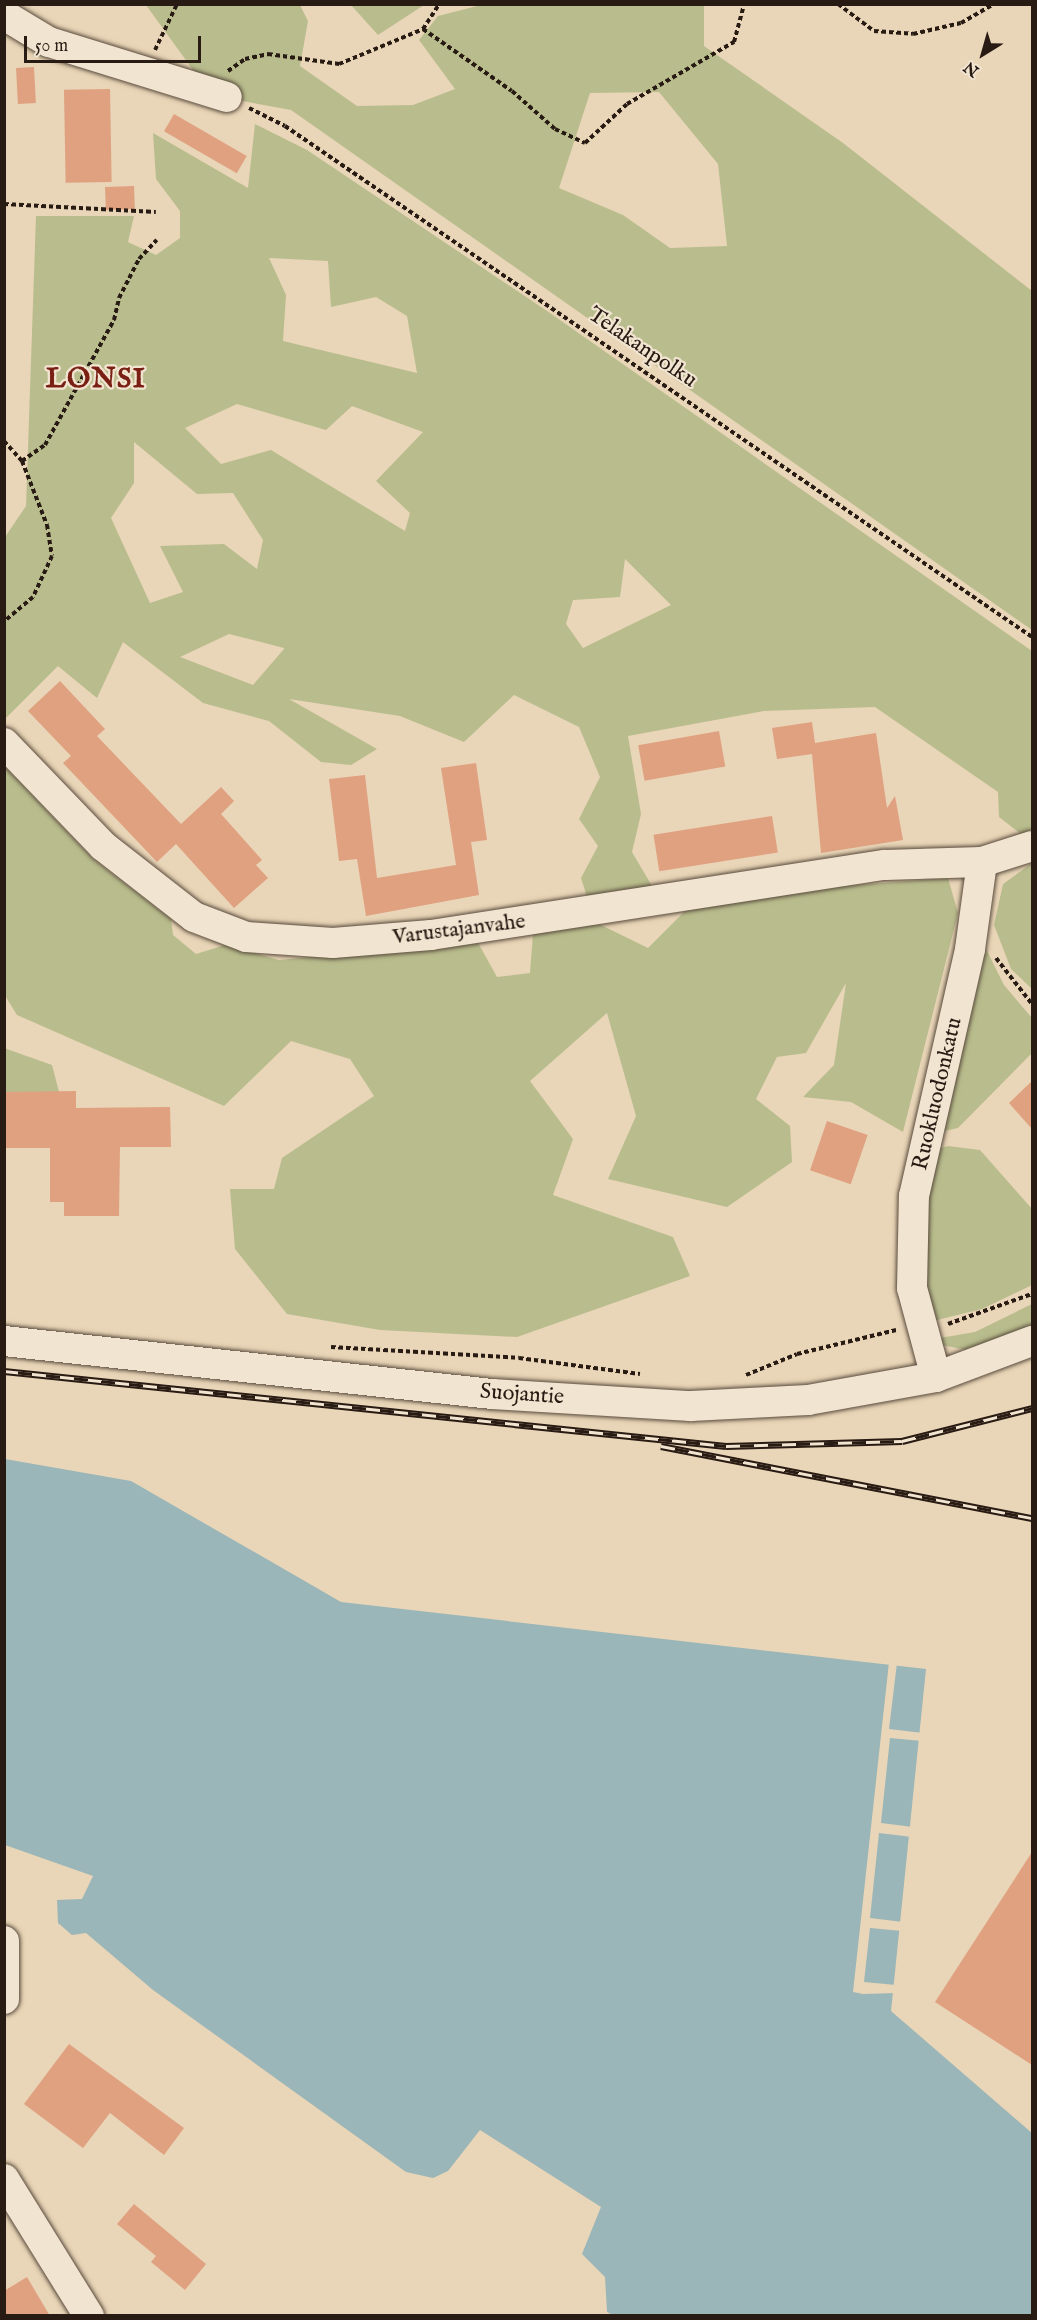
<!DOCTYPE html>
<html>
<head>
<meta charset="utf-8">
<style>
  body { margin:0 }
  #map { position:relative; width:1037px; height:2320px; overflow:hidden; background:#e9d5b7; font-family:"IM FELL English",serif }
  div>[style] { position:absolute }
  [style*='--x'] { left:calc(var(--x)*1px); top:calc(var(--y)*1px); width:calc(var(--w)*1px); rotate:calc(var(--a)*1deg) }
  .green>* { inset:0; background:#b9bd8d }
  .water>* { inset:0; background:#9ab6b8 }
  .pier>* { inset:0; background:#e9d5b7 }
  .building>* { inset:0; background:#e0a181; transform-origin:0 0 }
  .path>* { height:4px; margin-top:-2px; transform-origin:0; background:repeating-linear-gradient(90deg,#281b13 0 4.5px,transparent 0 7.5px) }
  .roads { filter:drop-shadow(0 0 2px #584a3c) drop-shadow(0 0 2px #584a3c) }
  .minor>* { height:30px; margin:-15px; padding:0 15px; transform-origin:15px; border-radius:15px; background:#f1e4d0 }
  .rail>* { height:7px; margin-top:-3.5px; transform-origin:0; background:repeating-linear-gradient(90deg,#f1e4d0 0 14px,#281b13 0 28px); box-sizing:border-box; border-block:2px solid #281b13 }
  span { translate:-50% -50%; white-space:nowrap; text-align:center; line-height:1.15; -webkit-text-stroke:4.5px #f1e4d0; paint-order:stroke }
  .street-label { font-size:22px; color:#281b13 }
  .district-label { font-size:28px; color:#7a1f14; font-weight:700; letter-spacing:1.5px }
  .frame { position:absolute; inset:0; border:6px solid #281b13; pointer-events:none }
  .north { position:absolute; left:953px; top:24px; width:60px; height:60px; -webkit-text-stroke:4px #f1e4d0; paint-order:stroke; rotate:217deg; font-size:16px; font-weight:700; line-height:24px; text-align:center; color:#281b13 }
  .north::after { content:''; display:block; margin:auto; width:21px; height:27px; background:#281b13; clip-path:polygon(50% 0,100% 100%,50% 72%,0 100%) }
  .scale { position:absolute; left:24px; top:36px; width:177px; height:27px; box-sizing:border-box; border:3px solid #281b13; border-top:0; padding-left:8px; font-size:18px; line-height:21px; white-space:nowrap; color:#281b13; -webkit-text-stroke:4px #f1e4d0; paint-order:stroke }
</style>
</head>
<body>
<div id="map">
  <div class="green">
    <div style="clip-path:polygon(evenodd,485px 4px,704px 5px,704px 46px,843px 143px,1032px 291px,1032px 630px,291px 110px,221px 97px,193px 70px,146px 5px,300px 5px,308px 21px,300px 66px,357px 106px,413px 105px,455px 89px,419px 40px,438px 16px,485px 4px,659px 92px,718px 164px,727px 246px,670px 248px,623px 215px,559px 188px,590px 93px,659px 92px)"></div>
    <div style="clip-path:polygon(351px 5px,424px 5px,378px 35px)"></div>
    <div style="clip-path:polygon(evenodd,255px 124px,307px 150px,550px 313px,1032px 651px,1032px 831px,1021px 834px,999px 817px,998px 792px,875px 707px,764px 711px,628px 736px,641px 814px,632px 852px,652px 886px,587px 897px,581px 878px,598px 846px,579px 819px,600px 777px,579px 727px,514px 695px,464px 742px,400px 716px,289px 699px,377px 749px,351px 765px,321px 762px,269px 721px,203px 703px,123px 642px,97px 698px,58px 666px,5px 719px,5px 537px,26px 506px,36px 216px,134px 216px,128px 242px,156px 255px,180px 238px,180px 211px,156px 179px,153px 133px,248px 188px,255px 124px,269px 258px,328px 261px,331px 307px,376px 297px,407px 316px,417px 373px,283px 341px,286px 295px,269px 258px,255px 124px,237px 404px,326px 430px,352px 406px,423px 432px,376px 481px,410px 513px,405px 531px,271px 450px,221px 464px,185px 428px,237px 404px,255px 124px,134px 442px,197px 494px,233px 493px,263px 540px,257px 569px,224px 544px,160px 546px,183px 592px,150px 603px,111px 518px,134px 483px,134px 442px,255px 124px,625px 559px,671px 605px,583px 648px,566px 624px,573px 600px,620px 597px,625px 559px,255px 124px,229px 634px,284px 648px,284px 649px,253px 685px,180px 657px,229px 634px)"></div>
    <div style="clip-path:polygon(4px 766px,93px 859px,171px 919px,173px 935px,196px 954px,225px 945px,279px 960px,477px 941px,497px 977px,530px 973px,533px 933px,599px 924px,648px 948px,686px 910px,818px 888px,948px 878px,958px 913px,903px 1132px,851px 1102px,803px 1097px,834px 1065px,846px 983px,806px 1053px,777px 1057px,756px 1099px,790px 1126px,792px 1162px,727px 1207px,608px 1179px,636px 1116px,607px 1013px,530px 1081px,573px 1139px,553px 1195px,673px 1237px,690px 1276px,517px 1337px,380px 1330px,287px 1314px,235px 1249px,230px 1189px,274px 1189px,282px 1158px,374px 1096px,350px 1059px,291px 1041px,224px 1106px,17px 1015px,4px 994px)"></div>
    <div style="clip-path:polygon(1032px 863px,1032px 989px,1011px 969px,994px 925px,1003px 884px)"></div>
    <div style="clip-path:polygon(986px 949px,1004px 985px,1032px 1018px,1032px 1053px,958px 1128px,944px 1131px)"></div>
    <div style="clip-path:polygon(4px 1048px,52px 1065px,59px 1092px,5px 1092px)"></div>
    <div style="clip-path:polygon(948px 1146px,980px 1150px,1032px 1209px,1032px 1285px,982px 1309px,937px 1320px,931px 1318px,915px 1226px,937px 1149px)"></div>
    <div style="clip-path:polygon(1032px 1304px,1032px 1328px,971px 1351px,942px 1345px,940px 1338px,975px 1332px)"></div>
  </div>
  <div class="water">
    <div style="clip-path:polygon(5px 1459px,131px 1481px,341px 1602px,926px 1669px,891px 2011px,1032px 2133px,1032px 2315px,613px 2315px,607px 2312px,605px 2277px,582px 2254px,601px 2207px,480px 2130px,448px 2171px,433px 2178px,406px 2172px,153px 1990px,86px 1933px,72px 1935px,58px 1923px,57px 1900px,82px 1899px,93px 1876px,5px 1845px)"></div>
  </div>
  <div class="pier">
    <div style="clip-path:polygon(889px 1662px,897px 1663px,889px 1729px,923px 1733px,922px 1741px,890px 1738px,881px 1823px,913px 1827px,912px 1837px,879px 1833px,870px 1918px,903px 1922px,902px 1931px,870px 1928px,864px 1982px,896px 1985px,896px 1993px,863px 1994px,853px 1992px)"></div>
  </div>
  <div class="building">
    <div style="left:34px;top:67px;width:36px;height:18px;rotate:87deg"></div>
    <div style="left:110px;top:89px;width:93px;height:46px;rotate:89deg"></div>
    <div style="left:174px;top:114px;width:84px;height:20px;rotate:30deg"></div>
    <div style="left:134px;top:186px;width:23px;height:29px;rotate:88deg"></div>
    <div style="clip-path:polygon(60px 681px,105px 729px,97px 736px,181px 824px,221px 787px,234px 801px,221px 814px,262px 860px,256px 865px,268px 878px,234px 908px,176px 844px,157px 862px,63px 763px,71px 756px,28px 711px)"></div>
    <div style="clip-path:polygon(812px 722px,815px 743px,876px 733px,887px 808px,895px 796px,903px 840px,821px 853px,812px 754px,777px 759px,772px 728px)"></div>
    <div style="left:719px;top:731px;width:36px;height:82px;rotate:80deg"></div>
    <div style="clip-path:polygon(476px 763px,487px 840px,471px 842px,479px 895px,366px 916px,357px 859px,339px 861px,329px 779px,365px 775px,377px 878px,456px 865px,441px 768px)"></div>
    <div style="left:772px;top:816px;width:37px;height:120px;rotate:81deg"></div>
    <div style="clip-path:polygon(1032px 1081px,1032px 1129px,1009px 1103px)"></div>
    <div style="clip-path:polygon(76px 1091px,76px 1108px,170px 1107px,171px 1147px,120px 1147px,119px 1216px,64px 1216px,64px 1202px,50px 1202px,50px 1148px,4px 1148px,4px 1092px)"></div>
    <div style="left:827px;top:1121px;width:43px;height:52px;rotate:19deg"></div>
    <div style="clip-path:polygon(1032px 1852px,1032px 2065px,935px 2002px)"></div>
    <div style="clip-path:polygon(69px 2044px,184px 2128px,164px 2155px,110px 2113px,83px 2148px,24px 2104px)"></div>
    <div style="clip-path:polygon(134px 2204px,206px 2264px,185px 2290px,151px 2262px,156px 2256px,117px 2224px)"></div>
    <div style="clip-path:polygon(27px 2277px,50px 2316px,4px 2316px,4px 2291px)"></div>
  </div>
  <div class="path">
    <div style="--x:838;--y:4;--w:45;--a:36.9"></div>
    <div style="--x:874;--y:31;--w:39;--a:4"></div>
    <div style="--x:913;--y:34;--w:49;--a:-12.9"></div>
    <div style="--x:961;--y:23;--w:38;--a:-30"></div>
    <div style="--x:423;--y:29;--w:108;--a:34.9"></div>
    <div style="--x:512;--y:91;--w:57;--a:41.5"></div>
    <div style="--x:555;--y:129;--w:33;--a:25"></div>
    <div style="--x:585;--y:143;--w:57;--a:-42.9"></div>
    <div style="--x:627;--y:104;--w:124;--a:-30.1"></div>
    <div style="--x:734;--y:42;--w:39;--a:-75"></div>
    <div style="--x:155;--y:50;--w:51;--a:-64.4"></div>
    <div style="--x:228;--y:71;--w:21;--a:-35"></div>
    <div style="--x:245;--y:59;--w:24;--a:-12"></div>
    <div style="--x:268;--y:54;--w:72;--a:8"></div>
    <div style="--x:339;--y:64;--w:91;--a:-22.6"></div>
    <div style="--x:423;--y:29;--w:30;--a:-57"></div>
    <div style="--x:249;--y:108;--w:40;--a:26.6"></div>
    <div style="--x:285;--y:126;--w:905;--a:34.37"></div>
    <div style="--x:4;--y:204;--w:152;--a:3"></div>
    <div style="--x:4;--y:441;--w:27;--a:48"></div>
    <div style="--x:22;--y:461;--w:69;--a:68.7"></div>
    <div style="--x:47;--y:525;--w:31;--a:81"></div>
    <div style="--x:52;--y:556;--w:45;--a:114.9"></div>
    <div style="--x:33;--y:597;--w:38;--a:140"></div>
    <div style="--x:22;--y:461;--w:28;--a:-35"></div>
    <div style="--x:45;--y:445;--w:143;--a:-61.1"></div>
    <div style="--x:114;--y:320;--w:23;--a:-77"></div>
    <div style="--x:119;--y:298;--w:44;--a:-62.9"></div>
    <div style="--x:139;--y:259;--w:26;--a:-47"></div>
    <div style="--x:996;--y:958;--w:58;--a:52"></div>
    <div style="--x:948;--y:1324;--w:89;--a:-19.7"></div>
    <div style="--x:331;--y:1347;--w:188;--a:3.3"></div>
    <div style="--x:519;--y:1358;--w:122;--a:7.5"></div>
    <div style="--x:746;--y:1375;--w:55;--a:-22.4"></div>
    <div style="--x:797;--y:1354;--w:102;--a:-13.6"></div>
  </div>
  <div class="roads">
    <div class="minor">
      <div style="--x:4;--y:15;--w:52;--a:31"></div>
      <div style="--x:49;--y:42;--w:186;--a:17.2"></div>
      <div style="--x:4;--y:743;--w:143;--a:46.1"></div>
      <div style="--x:103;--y:846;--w:115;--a:38"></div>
      <div style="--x:194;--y:917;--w:56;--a:21"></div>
      <div style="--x:246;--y:937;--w:87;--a:3.9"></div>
      <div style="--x:333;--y:943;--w:98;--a:-4.7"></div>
      <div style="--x:431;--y:935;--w:459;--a:-8.8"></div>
      <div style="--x:885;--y:865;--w:97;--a:-1.8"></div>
      <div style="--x:4;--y:1341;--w:491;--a:6.2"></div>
      <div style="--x:492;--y:1394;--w:199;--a:3.5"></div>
      <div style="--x:691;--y:1406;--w:117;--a:-2.9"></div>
      <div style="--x:808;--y:1400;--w:130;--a:-10.2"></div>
      <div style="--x:936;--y:1377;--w:103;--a:-20.6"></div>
      <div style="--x:936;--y:1377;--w:92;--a:-105.1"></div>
      <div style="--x:912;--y:1288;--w:92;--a:-88.8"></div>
      <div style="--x:914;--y:1196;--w:253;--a:-77.2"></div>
      <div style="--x:970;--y:949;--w:88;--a:-82.1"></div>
      <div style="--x:982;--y:862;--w:52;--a:-17.7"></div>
      <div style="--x:4;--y:1941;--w:58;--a:90"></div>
      <div style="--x:4;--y:2179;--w:161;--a:58.2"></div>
    </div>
  </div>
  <div class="rail">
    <div style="--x:4;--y:1371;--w:726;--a:5.93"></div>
    <div style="--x:726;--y:1446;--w:176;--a:-1.6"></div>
    <div style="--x:902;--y:1441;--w:134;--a:-14.2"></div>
    <div style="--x:661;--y:1446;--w:378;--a:11"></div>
  </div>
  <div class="street-label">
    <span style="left:642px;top:348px;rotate:34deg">Telakanpolku</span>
    <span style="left:459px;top:930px;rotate:-7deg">Varustajanvahe</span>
    <span style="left:938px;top:1094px;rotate:-77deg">Ruokluodonkatu</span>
    <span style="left:522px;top:1395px;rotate:4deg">Suojantie</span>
  </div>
  <div class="district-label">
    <span style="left:96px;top:380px">LONSI</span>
  </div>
  <div class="frame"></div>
  <div class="north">N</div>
  <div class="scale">50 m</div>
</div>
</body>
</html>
